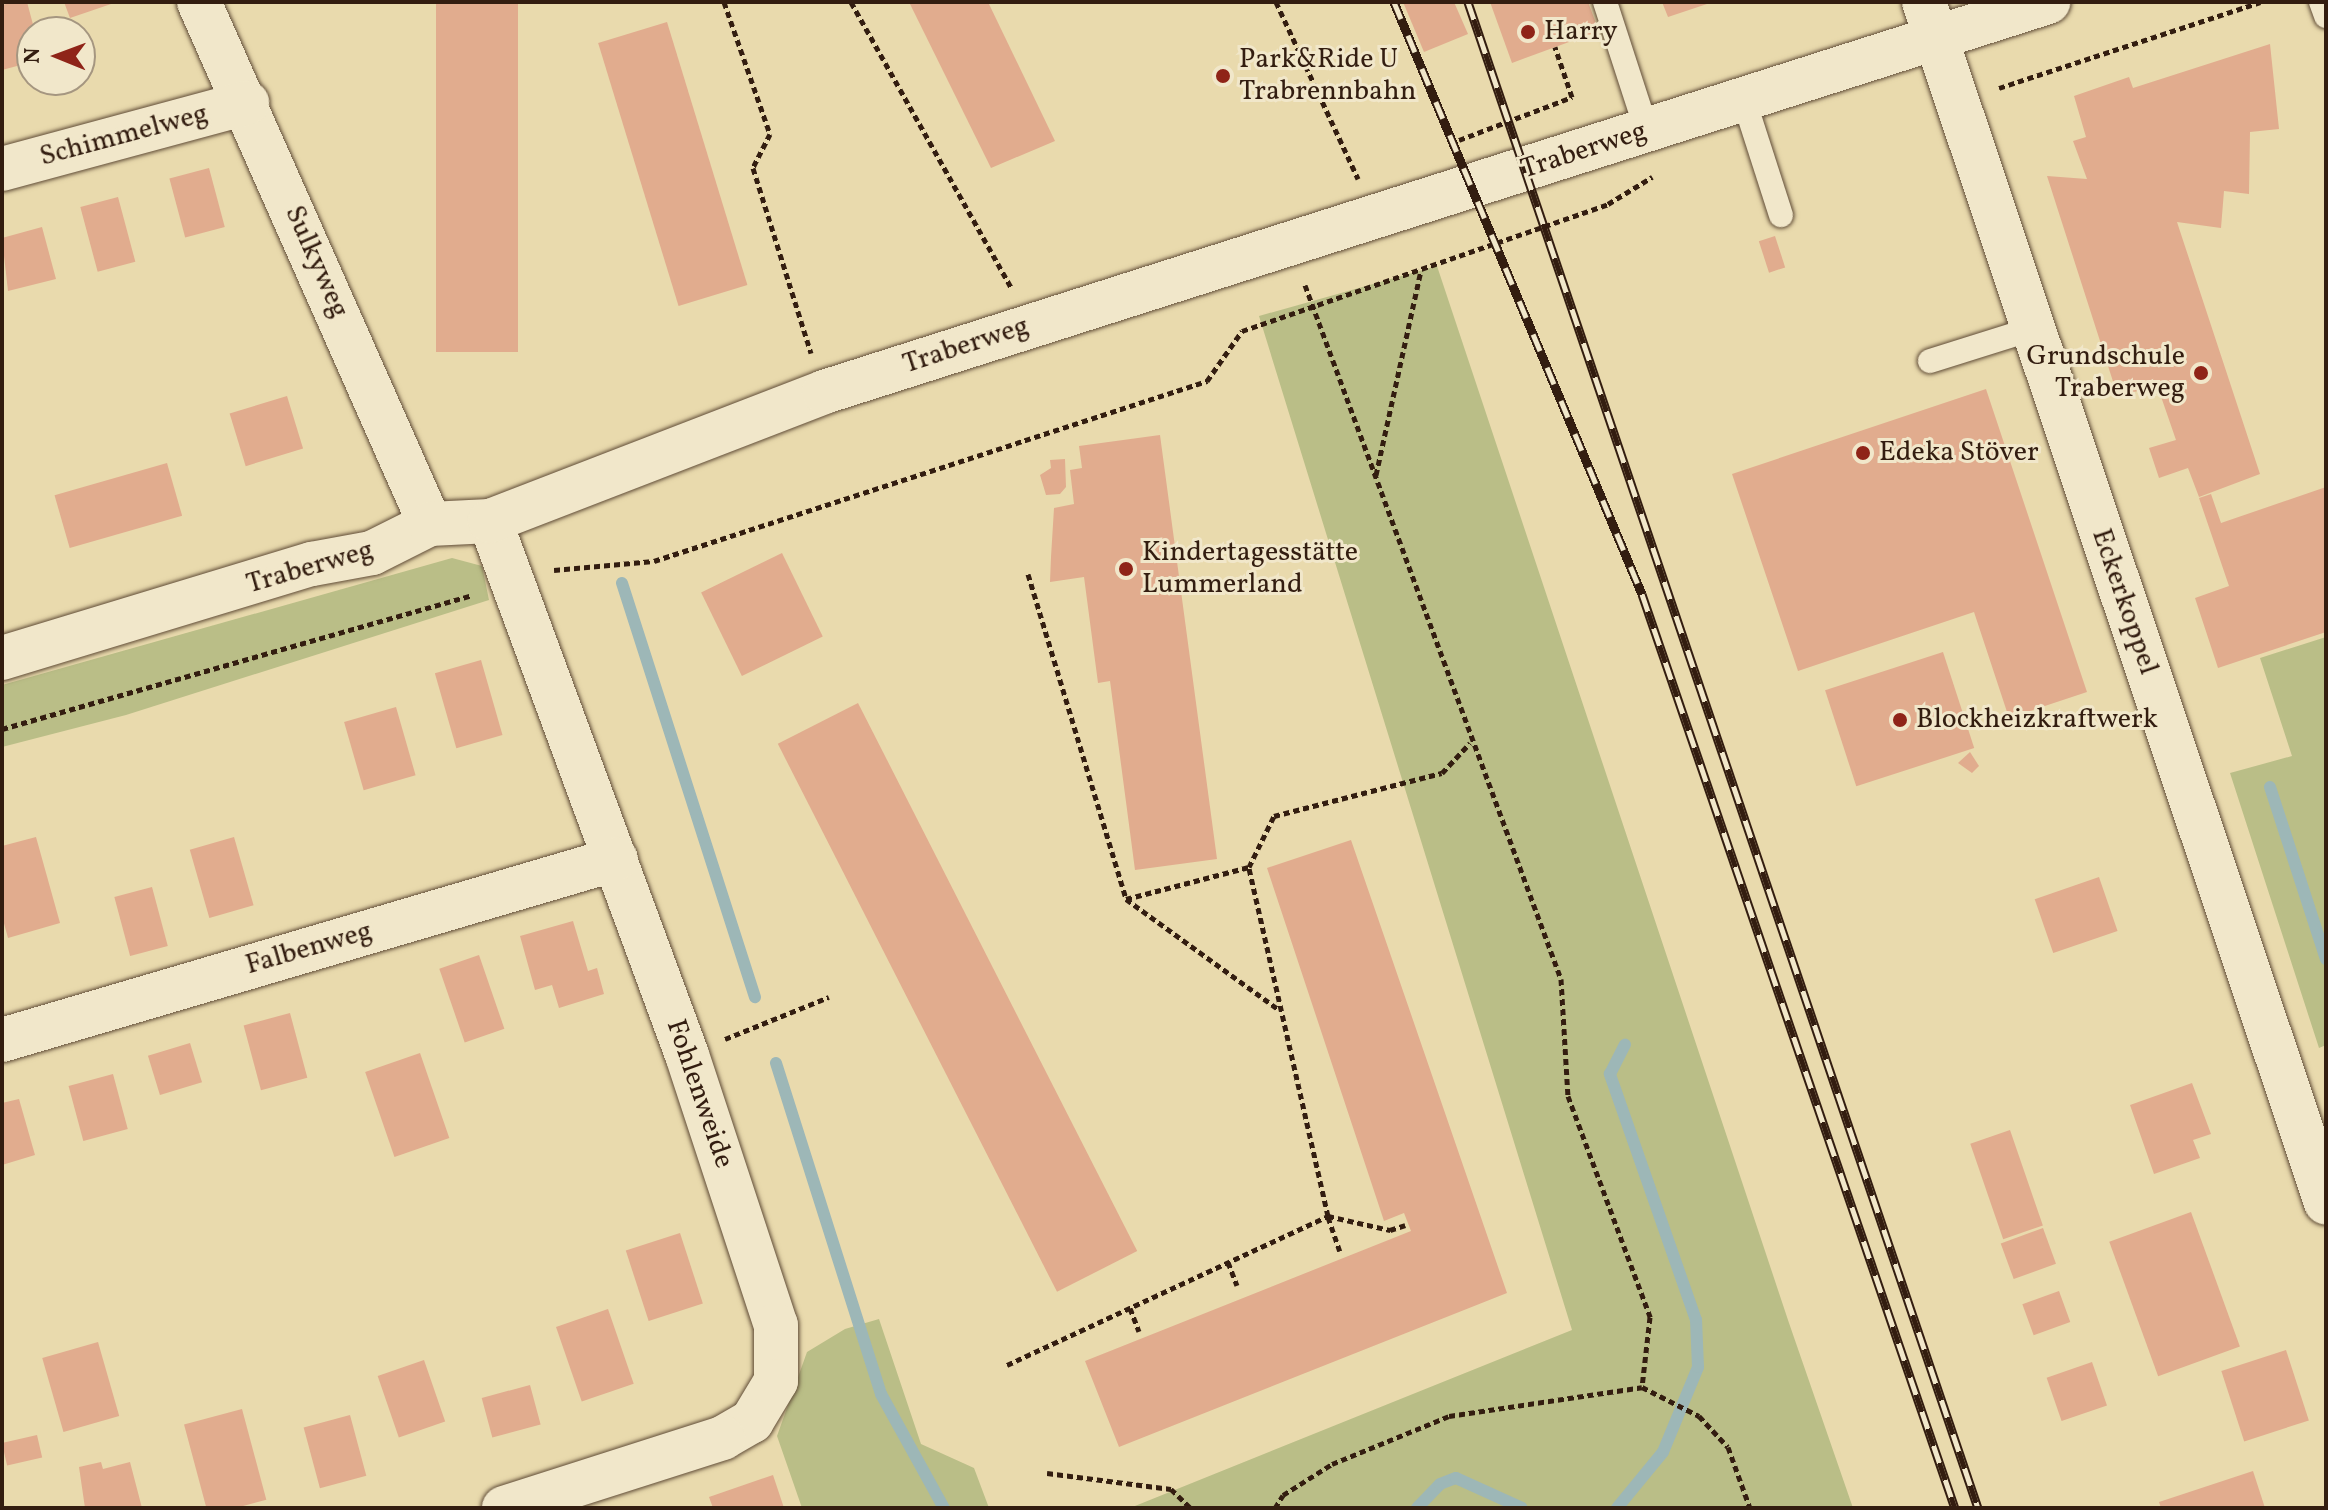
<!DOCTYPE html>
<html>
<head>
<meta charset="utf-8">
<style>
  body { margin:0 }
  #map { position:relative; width:2328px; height:1510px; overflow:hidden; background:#e9daad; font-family:Vollkorn,serif }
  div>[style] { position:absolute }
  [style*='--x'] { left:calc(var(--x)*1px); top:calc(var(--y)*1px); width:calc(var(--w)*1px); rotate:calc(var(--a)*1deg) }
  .green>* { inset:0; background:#babe87 }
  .stream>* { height:12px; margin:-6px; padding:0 6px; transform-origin:6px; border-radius:6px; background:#9db7b7 }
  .building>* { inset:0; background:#e1ac8e; transform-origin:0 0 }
  .path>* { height:5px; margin-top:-2.5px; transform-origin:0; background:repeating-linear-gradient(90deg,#331d10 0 6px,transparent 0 10px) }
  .roads { filter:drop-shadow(0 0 2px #604c37) drop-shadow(0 0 2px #604c37) }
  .lane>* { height:24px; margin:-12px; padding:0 12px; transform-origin:12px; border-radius:12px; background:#f1e7ca }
  .street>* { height:44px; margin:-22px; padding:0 22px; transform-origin:22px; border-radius:22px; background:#f1e7ca }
  .secondary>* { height:44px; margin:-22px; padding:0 22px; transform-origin:22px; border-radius:22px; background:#f1e7ca }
  .rail>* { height:9px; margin-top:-4.5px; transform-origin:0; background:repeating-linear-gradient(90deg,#f1e7ca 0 18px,#331d10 0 36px); box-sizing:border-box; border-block:2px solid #331d10 }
  .dots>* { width:22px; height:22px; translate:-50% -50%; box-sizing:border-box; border:4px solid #f1e7ca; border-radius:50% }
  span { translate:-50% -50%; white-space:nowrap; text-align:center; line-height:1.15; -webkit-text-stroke:6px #f1e7ca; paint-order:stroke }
  .poi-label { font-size:28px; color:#331d10 }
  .left { translate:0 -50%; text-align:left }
  .right { translate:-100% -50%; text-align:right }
  .street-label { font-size:28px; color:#331d10 }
  .frame { position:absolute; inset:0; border:4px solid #331d10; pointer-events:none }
  .north { position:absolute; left:16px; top:16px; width:80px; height:80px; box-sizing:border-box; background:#f1e7ca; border:2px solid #a59680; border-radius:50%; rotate:271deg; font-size:22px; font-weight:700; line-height:32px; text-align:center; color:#331d10 }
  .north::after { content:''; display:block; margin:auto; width:28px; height:36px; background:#8f2418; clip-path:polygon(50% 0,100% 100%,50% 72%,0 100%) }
</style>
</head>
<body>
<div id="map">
  <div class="green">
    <div style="clip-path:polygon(1437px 266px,1789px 1323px,1853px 1508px,1130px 1508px,1572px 1330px,1259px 316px)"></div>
    <div style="clip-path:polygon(452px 558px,482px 566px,489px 600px,126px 715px,2px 747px,2px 685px)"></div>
    <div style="clip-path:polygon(2326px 637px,2326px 1045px,2319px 1048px,2230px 773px,2292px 756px,2260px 658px)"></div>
    <div style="clip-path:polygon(879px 1319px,921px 1444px,974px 1468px,989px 1508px,802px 1508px,777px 1436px,807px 1352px,845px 1329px)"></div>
  </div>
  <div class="stream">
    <div style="--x:622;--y:583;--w:435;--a:72.2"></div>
    <div style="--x:2270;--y:787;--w:181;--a:72"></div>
    <div style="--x:776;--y:1063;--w:347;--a:72.4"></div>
    <div style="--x:881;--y:1394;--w:130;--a:61.1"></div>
    <div style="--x:1417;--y:1508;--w:33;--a:-46"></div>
    <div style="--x:1440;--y:1484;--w:17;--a:-21"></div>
    <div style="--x:1456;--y:1478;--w:72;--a:24.4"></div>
    <div style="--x:1617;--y:1508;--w:72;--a:-50.6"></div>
    <div style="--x:1663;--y:1452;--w:92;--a:-67.6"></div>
    <div style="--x:1698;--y:1367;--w:47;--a:-92.4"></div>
    <div style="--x:1696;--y:1320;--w:261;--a:-109.3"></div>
    <div style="--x:1610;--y:1074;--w:33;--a:-63"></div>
  </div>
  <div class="building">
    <div style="clip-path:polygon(15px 2px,27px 2px,35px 32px,32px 62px,2px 70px,2px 5px)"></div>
    <div style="clip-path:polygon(64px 2px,114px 2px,114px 3px,70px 18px)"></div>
    <div style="left:436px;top:2px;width:82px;height:350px"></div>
    <div style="clip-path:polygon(909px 2px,988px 2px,1055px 141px,991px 168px)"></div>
    <div style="clip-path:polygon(1403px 2px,1454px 2px,1468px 34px,1424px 52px)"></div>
    <div style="clip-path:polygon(1490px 2px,1588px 2px,1599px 31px,1512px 63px)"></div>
    <div style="clip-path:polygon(1662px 2px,1710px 2px,1710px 3px,1668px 17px)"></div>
    <div style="left:667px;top:22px;width:275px;height:72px;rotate:73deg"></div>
    <div style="clip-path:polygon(2270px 44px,2279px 129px,2250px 132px,2249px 194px,2224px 191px,2221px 228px,2177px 222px,2260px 474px,2199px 497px,2188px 468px,2159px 478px,2149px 448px,2176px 440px,2157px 385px,2118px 397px,2047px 176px,2087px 179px,2073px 141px,2086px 137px,2074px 96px,2129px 77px,2133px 88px)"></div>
    <div style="left:209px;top:168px;width:61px;height:41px;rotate:75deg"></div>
    <div style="left:118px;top:197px;width:67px;height:39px;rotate:75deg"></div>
    <div style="clip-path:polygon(42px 227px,56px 279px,8px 291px,2px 238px)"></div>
    <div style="left:1775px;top:236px;width:33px;height:17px;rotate:72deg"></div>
    <div style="clip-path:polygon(1986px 389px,2087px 692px,2009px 718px,1974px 612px,1798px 671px,1732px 474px)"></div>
    <div style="left:287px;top:396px;width:55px;height:60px;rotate:73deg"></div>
    <div style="clip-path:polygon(1160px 435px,1217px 859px,1135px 870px,1110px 681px,1098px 683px,1084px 577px,1050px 582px,1051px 557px,1054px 508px,1074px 504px,1070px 470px,1082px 468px,1079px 446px)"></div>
    <div style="clip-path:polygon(1065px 459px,1066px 487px,1060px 494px,1046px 495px,1040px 475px,1051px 468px,1050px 460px)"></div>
    <div style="left:167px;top:463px;width:55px;height:117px;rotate:74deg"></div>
    <div style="clip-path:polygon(2326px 487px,2326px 632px,2218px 668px,2195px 598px,2229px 586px,2199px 498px,2211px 494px,2221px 523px)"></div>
    <div style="left:782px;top:553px;width:93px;height:90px;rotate:64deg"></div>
    <div style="left:1943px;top:652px;width:101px;height:124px;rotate:72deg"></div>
    <div style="left:481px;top:660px;width:78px;height:48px;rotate:74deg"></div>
    <div style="left:858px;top:703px;width:615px;height:90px;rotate:63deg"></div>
    <div style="left:396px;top:707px;width:71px;height:54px;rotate:74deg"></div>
    <div style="clip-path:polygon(1970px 752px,1979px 766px,1972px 773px,1958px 763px)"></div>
    <div style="clip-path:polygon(36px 837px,60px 923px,8px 938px,2px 916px,2px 846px)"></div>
    <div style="left:234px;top:837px;width:71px;height:46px;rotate:74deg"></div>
    <div style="clip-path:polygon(1351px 840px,1507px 1293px,1119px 1447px,1085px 1361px,1411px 1231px,1404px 1213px,1384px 1221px,1267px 868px)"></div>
    <div style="left:2099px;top:877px;width:57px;height:68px;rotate:71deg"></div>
    <div style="left:152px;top:887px;width:61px;height:39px;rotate:75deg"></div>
    <div style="clip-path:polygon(573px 921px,588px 971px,597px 968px,604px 994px,559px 1008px,552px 985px,535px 990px,520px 936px)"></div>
    <div style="left:479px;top:955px;width:78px;height:42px;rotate:71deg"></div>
    <div style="left:290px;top:1013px;width:67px;height:48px;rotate:75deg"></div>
    <div style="left:190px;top:1043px;width:41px;height:44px;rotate:73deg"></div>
    <div style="left:420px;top:1053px;width:90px;height:58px;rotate:71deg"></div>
    <div style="left:113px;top:1074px;width:57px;height:46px;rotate:75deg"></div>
    <div style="clip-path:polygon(2192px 1083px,2211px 1134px,2193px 1140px,2200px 1158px,2154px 1174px,2130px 1105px)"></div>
    <div style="clip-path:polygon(19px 1099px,35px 1155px,2px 1165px,2px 1103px)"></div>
    <div style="left:2010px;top:1130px;width:101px;height:42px;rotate:71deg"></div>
    <div style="left:2191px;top:1212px;width:143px;height:87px;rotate:70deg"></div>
    <div style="left:2043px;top:1228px;width:38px;height:45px;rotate:70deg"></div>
    <div style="left:680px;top:1233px;width:74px;height:57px;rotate:72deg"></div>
    <div style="left:2059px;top:1291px;width:33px;height:39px;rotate:70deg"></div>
    <div style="left:608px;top:1309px;width:79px;height:55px;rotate:71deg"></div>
    <div style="left:98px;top:1342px;width:77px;height:58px;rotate:74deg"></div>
    <div style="left:2286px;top:1350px;width:74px;height:68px;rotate:72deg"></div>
    <div style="left:424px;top:1360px;width:65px;height:49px;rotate:71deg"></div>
    <div style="left:2092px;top:1362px;width:46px;height:48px;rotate:71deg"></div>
    <div style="left:530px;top:1385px;width:41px;height:50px;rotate:75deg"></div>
    <div style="left:242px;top:1409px;width:94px;height:60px;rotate:75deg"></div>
    <div style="left:350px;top:1415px;width:63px;height:48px;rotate:75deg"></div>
    <div style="left:37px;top:1435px;width:23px;height:36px;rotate:77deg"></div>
    <div style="clip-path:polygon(101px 1462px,103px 1469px,130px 1462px,142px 1508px,85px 1508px,79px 1467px)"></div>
    <div style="clip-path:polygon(2253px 1471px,2265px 1508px,2161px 1508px,2159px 1502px)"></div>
    <div style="clip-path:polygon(773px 1475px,784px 1508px,713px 1508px,709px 1497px)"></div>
  </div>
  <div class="path">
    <div style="--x:724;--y:2;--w:140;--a:70.8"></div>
    <div style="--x:770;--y:134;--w:38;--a:117"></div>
    <div style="--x:753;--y:168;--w:194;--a:72.6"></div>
    <div style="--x:851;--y:2;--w:329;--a:60.7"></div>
    <div style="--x:1276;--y:2;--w:195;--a:65.1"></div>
    <div style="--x:1999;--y:88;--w:275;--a:-18.2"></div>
    <div style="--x:1459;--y:140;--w:121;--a:-20.8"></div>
    <div style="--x:1572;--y:97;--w:53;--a:-108.8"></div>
    <div style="--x:1305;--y:285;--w:740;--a:69.75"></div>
    <div style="--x:1561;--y:979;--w:117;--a:86.6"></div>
    <div style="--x:1568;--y:1096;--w:236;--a:69.6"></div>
    <div style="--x:1650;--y:1317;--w:70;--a:96.5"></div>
    <div style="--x:1376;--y:475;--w:210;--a:-77.6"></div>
    <div style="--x:554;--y:570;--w:100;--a:-5.1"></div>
    <div style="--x:654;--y:561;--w:582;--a:-18.03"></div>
    <div style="--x:1207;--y:381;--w:61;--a:-55"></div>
    <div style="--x:1242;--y:331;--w:387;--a:-19.1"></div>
    <div style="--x:1608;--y:204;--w:52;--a:-31.5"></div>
    <div style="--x:1028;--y:574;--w:339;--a:73.2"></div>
    <div style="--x:1126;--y:899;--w:188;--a:35.9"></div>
    <div style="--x:2;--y:729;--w:489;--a:-15.9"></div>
    <div style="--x:1126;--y:899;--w:127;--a:-14.6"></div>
    <div style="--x:1249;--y:867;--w:57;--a:-63.9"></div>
    <div style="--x:1274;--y:816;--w:173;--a:-14.4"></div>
    <div style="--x:1442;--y:773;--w:41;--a:-47"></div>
    <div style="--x:725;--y:1039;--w:112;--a:-22"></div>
    <div style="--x:1328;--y:1216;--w:64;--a:12.7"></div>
    <div style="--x:1390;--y:1230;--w:16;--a:-18"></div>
    <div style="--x:1328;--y:1217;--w:36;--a:71"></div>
    <div style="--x:1228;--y:1262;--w:25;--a:69"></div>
    <div style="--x:1130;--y:1308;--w:25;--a:69"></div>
    <div style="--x:1007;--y:1365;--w:354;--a:-24.9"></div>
    <div style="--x:1328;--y:1216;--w:358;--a:-102.8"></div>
    <div style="--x:1047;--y:1473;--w:125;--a:7.4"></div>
    <div style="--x:1171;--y:1489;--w:28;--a:44"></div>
    <div style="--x:1275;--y:1508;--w:15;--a:-58"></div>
    <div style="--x:1283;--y:1495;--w:58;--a:-32.3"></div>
    <div style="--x:1332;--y:1464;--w:126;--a:-22.3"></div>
    <div style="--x:1449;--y:1416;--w:195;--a:-8.5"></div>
    <div style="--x:1642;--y:1387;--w:64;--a:27"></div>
    <div style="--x:1699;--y:1416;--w:42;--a:46.9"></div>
    <div style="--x:1728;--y:1447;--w:65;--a:70.2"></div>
  </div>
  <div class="roads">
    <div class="lane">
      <div style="--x:1605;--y:2;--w:136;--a:72"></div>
      <div style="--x:2321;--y:2;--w:15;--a:70"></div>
      <div style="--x:1744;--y:100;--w:121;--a:72.2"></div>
      <div style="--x:1930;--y:361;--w:107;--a:-17.4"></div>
    </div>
    <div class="street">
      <div style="--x:199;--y:2;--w:571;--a:66.13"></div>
      <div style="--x:2;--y:169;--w:254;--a:-15.1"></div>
      <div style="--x:490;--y:521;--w:569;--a:69.75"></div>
      <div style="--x:687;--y:1055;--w:284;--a:71.8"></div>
      <div style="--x:776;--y:1325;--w:56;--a:90"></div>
      <div style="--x:776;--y:1381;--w:47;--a:121"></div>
      <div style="--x:752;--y:1421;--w:34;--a:150"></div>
      <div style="--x:723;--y:1438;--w:230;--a:162.3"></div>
      <div style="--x:2;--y:658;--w:324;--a:-16.9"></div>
      <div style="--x:312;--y:564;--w:61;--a:-10.4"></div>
      <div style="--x:372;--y:553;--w:65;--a:-26.6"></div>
      <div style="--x:430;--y:524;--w:60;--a:-2.9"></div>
      <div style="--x:490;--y:521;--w:358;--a:-21.1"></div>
      <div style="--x:824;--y:392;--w:1285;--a:-17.67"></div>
      <div style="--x:2;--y:1040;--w:640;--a:-16.42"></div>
    </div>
    <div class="secondary">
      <div style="--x:1924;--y:2;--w:1266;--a:71.49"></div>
    </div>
  </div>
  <div class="rail">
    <div style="--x:1394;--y:2;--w:642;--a:67.27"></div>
    <div style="--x:1642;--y:594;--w:966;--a:71.1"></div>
    <div style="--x:1468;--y:2;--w:1590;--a:71.29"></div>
  </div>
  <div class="dots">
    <div style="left:1528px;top:32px;background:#8f2418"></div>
    <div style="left:1223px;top:76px;background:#8f2418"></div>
    <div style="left:2201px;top:373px;background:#8f2418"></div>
    <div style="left:1863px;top:453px;background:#8f2418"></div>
    <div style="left:1126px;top:569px;background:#8f2418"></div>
    <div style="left:1900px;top:720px;background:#8f2418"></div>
  </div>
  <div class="poi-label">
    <span class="left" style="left:1544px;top:32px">Harry</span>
    <span class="left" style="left:1239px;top:76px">Park&amp;Ride U<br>Trabrennbahn</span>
    <span class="right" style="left:2185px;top:373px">Grundschule<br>Traberweg</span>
    <span class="left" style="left:1879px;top:453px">Edeka Stöver</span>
    <span class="left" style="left:1142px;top:569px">Kindertagesstätte<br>Lummerland</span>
    <span class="left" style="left:1916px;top:720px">Blockheizkraftwerk</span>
  </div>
  <div class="street-label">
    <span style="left:124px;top:136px;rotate:-15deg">Schimmelweg</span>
    <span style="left:1584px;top:151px;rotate:-18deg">Traberweg</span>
    <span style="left:316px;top:262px;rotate:66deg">Sulkyweg</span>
    <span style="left:966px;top:346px;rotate:-18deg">Traberweg</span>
    <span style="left:310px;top:568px;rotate:-16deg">Traberweg</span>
    <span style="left:2124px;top:602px;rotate:71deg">Eckerkoppel</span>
    <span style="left:309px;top:949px;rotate:-16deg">Falbenweg</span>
    <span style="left:699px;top:1094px;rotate:71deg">Fohlenweide</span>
  </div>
  <div class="frame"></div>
  <div class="north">N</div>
</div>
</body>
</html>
